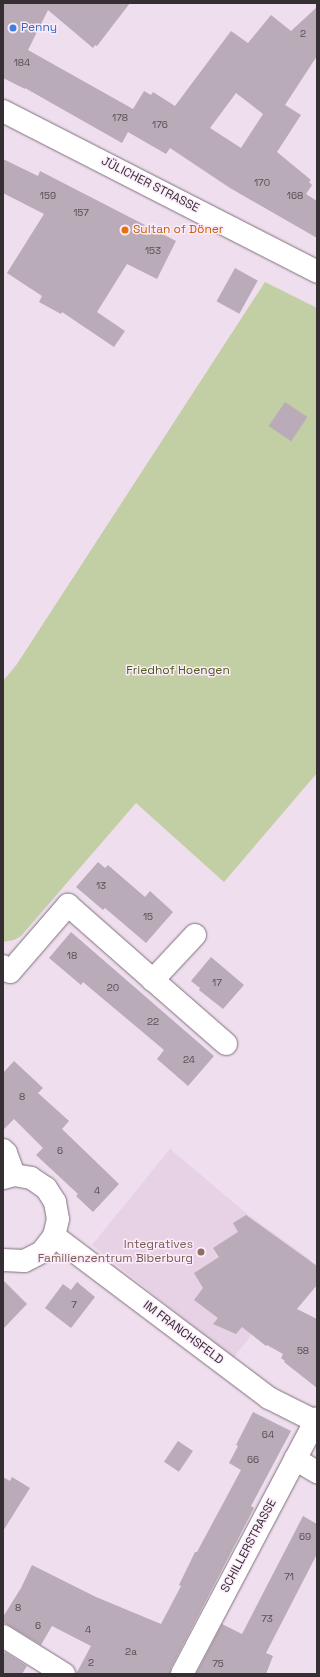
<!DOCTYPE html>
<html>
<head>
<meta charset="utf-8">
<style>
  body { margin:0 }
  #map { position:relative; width:320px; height:1677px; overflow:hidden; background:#efdeed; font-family:"Space Grotesk",sans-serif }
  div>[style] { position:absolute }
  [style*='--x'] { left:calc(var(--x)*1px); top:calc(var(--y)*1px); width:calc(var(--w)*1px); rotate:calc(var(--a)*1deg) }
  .built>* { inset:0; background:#e7d1e5 }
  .green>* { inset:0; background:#c2cea3 }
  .building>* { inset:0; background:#baabb9; transform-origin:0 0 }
  .roads { filter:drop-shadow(0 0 1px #7f707e) drop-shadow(0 0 1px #7f707e) }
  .minor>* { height:22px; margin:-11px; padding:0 11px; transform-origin:11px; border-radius:11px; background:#fff }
  .secondary>* { height:22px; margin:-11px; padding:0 11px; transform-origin:11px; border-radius:11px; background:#fff }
  .dots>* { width:11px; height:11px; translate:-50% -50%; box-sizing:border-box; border:2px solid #fcebfa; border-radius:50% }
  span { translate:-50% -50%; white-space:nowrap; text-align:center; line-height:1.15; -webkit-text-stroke:3px #fcebfa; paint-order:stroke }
  .number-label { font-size:10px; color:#564e55 }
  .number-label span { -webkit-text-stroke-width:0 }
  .shop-label { font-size:12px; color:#366cbe }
  .left { translate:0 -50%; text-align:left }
  .street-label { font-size:12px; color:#352f34 }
  .food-label { font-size:12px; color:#c56008 }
  .park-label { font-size:12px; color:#4e5c1a }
  .education-label { font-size:12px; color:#785e54 }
  .right { translate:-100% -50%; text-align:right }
  .frame { position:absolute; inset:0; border:4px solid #352f34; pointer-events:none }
</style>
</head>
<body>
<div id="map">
  <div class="built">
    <div style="clip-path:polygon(170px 1149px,247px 1214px,311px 1260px,233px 1358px,92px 1245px)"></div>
  </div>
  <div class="green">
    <div style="clip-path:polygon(265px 282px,317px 308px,317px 773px,224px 882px,136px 803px,21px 936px,14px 940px,3px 942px,3px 681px,17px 664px)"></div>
  </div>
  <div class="building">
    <div style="clip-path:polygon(evenodd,3px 3px,130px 3px,97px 46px,95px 45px,93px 48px,48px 10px,28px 50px,133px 109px,144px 91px,151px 95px,153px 92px,175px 106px,231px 31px,248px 43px,271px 15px,291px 31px,317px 7px,317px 56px,285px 105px,301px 115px,277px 152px,311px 180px,309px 182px,312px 185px,306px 194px,317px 201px,317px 238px,230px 188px,170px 148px,166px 154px,128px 132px,122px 143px,25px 88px,25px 89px,3px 78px,3px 3px,236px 93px,263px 114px,241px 148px,210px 128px,236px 93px)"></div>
    <div style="clip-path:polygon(3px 159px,38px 176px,40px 171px,176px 241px,157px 279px,127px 264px,97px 312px,125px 331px,114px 347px,62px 312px,61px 314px,39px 302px,42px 296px,7px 273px,44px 214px,3px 193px)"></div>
    <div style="left:235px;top:268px;width:26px;height:38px;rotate:29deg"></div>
    <div style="left:285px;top:402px;width:27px;height:29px;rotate:34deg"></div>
    <div style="clip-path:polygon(98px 862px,105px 868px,108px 865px,145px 897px,150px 891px,173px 912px,146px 943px,105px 908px,103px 910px,76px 887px)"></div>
    <div style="clip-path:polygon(71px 932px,214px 1056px,188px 1086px,157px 1059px,164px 1050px,83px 982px,81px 985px,49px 958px)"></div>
    <div style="clip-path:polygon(211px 957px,244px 985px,223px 1009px,199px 990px,200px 988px,191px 981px)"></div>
    <div style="clip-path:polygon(14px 1061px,43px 1088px,38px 1093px,69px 1121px,62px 1129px,119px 1184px,93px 1212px,76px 1196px,78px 1194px,36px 1155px,43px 1148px,14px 1119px,3px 1130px,3px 1073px)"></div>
    <div style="clip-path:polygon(246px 1215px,317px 1266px,317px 1285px,297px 1309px,317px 1319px,317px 1388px,284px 1362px,285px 1361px,281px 1358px,283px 1354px,267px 1345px,266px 1346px,242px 1327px,236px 1334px,213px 1324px,218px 1318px,194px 1300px,203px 1288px,194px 1273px,219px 1257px,213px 1248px,238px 1232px,233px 1223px)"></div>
    <div style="clip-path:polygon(3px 1280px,27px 1304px,3px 1329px)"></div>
    <div style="clip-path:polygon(77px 1282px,95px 1297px,71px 1328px,45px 1308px,63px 1284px,71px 1290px)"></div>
    <div style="clip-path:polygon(253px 1412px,291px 1431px,251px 1506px,254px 1508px,171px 1668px,170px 1674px,76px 1674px,91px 1646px,52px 1626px,41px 1645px,3px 1622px,3px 1617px,21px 1588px,32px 1565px,96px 1597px,161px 1624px,181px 1586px,179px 1585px,195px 1552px,197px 1552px,241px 1470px,229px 1463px,238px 1446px,236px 1445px)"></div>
    <div style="left:178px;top:1441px;width:18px;height:25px;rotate:34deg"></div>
    <div style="clip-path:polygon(3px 1477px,10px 1481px,12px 1477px,30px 1488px,3px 1531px)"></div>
    <div style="clip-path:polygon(303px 1516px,317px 1524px,317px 1554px,266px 1653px,273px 1656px,266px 1674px,196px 1674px,222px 1624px,242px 1634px)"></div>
    <div style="clip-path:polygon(5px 1652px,27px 1666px,22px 1674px,3px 1674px,3px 1656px)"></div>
  </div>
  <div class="roads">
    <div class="minor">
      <div style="--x:195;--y:935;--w:62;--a:133"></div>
      <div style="--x:153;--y:980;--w:97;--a:41.2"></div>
      <div style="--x:3;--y:966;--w:9;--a:41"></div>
      <div style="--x:10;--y:972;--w:89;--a:-49.1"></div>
      <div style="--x:68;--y:905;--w:113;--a:41.4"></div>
      <div style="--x:3;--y:1150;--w:4;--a:45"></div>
      <div style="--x:6;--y:1153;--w:23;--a:70"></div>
      <div style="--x:3;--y:1178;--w:11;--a:-15"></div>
      <div style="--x:14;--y:1175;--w:17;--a:10"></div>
      <div style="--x:31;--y:1178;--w:18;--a:34"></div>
      <div style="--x:46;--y:1188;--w:17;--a:57"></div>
      <div style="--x:55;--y:1202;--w:17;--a:80"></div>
      <div style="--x:58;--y:1219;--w:17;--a:103"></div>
      <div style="--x:54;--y:1236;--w:20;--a:127"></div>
      <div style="--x:42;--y:1252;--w:20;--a:153"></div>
      <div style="--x:24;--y:1261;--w:21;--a:-177"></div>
      <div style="--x:54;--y:1236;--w:269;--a:37"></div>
      <div style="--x:269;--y:1398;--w:51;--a:26.6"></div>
      <div style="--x:295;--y:1459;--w:26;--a:31"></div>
      <div style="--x:3;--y:1636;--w:72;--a:31.9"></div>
      <div style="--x:182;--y:1674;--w:289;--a:-62.2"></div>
    </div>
    <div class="secondary">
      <div style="--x:3;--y:111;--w:353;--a:27.1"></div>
    </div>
  </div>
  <div class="dots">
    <div style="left:13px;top:28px;background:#3f7fe0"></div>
    <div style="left:125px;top:230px;background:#e8710a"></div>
    <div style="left:201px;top:1252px;background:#8d6e63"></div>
  </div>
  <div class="number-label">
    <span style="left:303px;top:34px">2</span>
    <span style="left:22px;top:63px">184</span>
    <span style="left:120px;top:118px">178</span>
    <span style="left:160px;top:125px">176</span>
    <span style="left:262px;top:183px">170</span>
    <span style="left:48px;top:196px">159</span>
    <span style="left:295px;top:196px">168</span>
    <span style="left:81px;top:213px">157</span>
    <span style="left:153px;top:251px">153</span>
    <span style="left:101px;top:886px">13</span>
    <span style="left:148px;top:917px">15</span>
    <span style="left:72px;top:956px">18</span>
    <span style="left:217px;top:983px">17</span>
    <span style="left:113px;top:988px">20</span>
    <span style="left:153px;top:1022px">22</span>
    <span style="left:189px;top:1060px">24</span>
    <span style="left:22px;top:1097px">8</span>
    <span style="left:60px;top:1151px">6</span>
    <span style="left:97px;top:1191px">4</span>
    <span style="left:74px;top:1305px">7</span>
    <span style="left:303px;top:1351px">58</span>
    <span style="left:268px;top:1435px">64</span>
    <span style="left:253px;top:1460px">66</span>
    <span style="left:305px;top:1537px">69</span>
    <span style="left:289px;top:1577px">71</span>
    <span style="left:18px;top:1608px">8</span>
    <span style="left:267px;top:1619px">73</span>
    <span style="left:38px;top:1626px">6</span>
    <span style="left:88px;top:1630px">4</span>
    <span style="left:131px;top:1652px">2a</span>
    <span style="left:91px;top:1663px">2</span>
    <span style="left:218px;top:1664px">75</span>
  </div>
  <div class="shop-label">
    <span class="left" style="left:21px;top:28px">Penny</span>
  </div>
  <div class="street-label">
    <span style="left:150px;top:185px;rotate:27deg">JÜLICHER STRASSE</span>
    <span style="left:183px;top:1333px;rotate:37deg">IM FRANCHSFELD</span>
    <span style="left:249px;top:1546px;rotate:-62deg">SCHILLERSTRASSE</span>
  </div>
  <div class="food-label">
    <span class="left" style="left:133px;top:230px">Sultan of Döner</span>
  </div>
  <div class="park-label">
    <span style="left:178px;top:671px">Friedhof Hoengen</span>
  </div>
  <div class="education-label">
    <span class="right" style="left:193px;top:1252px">Integratives<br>Familienzentrum Biberburg</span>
  </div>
  <div class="frame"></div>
</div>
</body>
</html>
